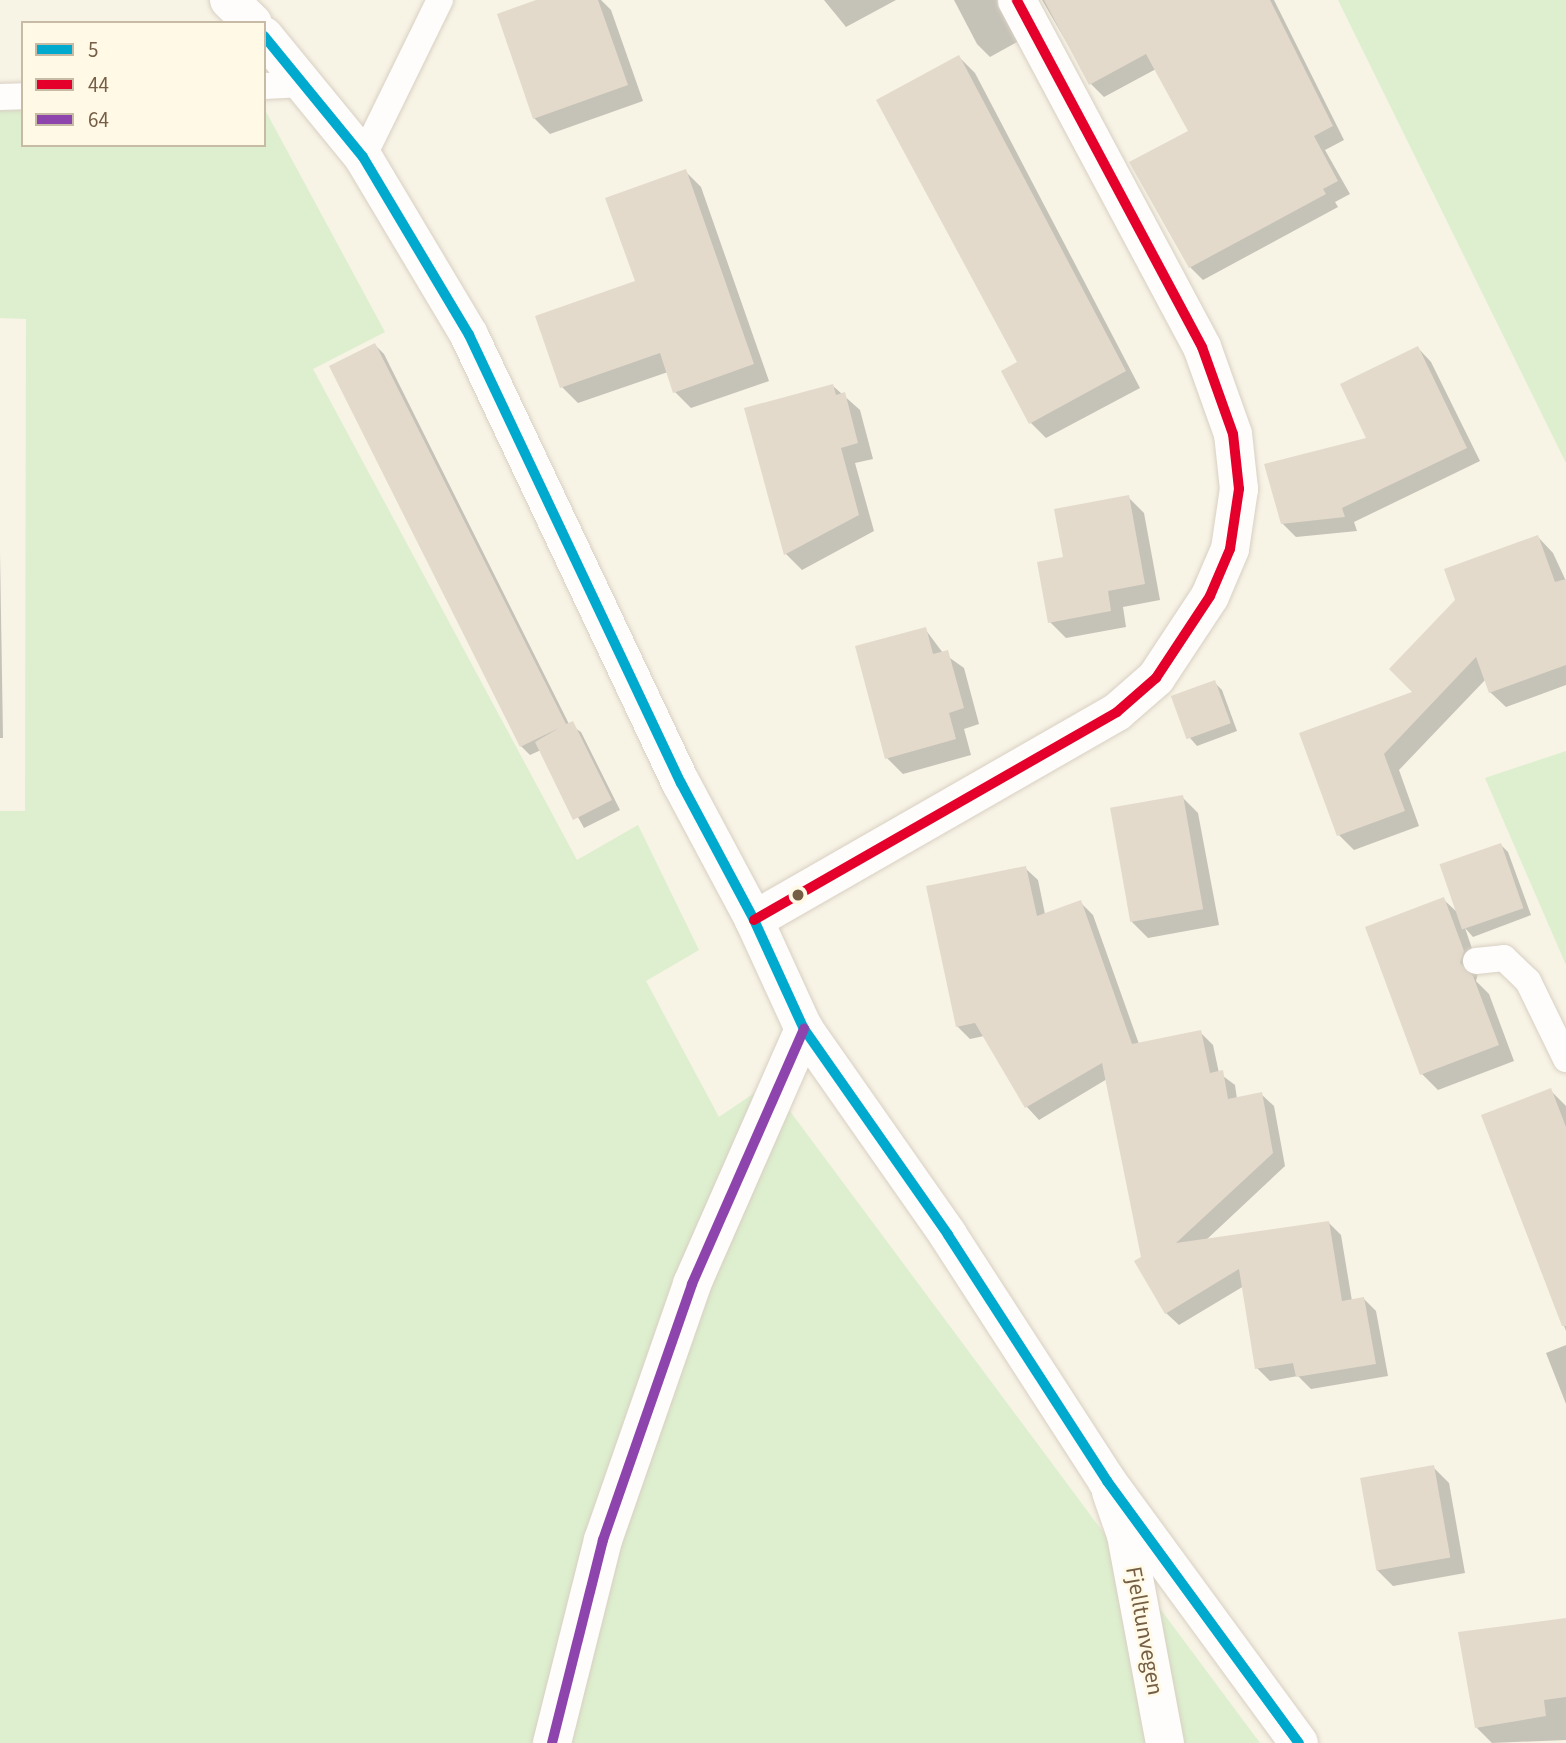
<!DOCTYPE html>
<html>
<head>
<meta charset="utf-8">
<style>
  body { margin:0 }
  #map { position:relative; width:1566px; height:1743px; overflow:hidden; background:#f7f3e5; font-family:"Source Sans 3",sans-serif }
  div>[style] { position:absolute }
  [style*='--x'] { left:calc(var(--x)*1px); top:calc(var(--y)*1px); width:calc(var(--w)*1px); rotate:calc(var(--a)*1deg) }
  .green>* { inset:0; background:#ddefce }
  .shadow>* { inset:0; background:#0003 }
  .building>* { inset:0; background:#e3dacc; transform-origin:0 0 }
  .roads { filter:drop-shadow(0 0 2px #d8d0c3) drop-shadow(0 0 2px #d8d0c3) }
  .lane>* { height:26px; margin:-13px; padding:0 13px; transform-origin:13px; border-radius:13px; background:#fefdfb }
  .street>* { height:38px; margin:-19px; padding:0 19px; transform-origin:19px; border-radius:19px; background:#fefdfb }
  .secondary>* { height:38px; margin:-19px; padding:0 19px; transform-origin:19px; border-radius:19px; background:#fefdfb }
  .bus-1>* { height:10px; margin:-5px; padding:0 5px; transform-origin:5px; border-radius:5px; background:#00a9ce }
  .bus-2>* { height:10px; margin:-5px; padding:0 5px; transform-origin:5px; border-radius:5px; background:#e4002b }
  .bus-3>* { height:10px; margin:-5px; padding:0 5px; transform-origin:5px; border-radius:5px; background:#8e44ad }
  .dots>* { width:19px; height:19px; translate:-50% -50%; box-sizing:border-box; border:4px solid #fff9e5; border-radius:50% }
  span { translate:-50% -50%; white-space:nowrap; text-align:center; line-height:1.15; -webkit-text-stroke:5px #fff9e5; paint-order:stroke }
  .street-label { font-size:23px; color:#755e45 }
  .legend { position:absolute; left:21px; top:21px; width:245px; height:126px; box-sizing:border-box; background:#fff9e5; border:2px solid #c8bba5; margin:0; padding:9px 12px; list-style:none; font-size:21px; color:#755e45 }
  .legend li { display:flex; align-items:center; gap:14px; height:35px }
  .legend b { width:35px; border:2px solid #c8bba5 }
</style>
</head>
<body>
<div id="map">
  <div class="green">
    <div style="clip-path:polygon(1338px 0,1566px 0,1566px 463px)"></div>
    <div style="clip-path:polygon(23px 104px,23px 145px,264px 145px,264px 108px,385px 332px,313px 369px,577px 860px,638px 825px,699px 950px,646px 981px,719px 1117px,769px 1083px,1260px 1743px,0 1743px,0 811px,25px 811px,26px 319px,0 318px,0 105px)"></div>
    <div style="clip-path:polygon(1566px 751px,1566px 965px,1485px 778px)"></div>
  </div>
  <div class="shadow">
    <div style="clip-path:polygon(542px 0,601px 0,611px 10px,643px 101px,550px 134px,534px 118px)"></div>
    <div style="clip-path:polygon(824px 0,896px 0,846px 27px)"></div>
    <div style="clip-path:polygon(954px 0,1013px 0,1019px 41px,990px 57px,977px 44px)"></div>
    <div style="clip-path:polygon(1042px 0,1274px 0,1344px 140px,1325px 150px,1350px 194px,1335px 202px,1338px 207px,1203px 280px,1190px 267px,1190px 131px,1156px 69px,1104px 97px,1091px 84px)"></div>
    <div style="clip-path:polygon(959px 57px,975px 73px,1140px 388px,1046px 438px,1030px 422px)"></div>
    <div style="clip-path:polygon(685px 171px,701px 187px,769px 381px,691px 408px,675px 392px,668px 372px,578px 403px,562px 387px,637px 282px)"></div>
    <div style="clip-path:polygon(375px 345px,384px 354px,569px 724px,581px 732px,620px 810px,584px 828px,541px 750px,530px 755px,521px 746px)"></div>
    <div style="clip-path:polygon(1418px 348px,1431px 362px,1480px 461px,1354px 522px,1357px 531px,1296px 537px,1282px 523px,1369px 440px)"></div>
    <div style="clip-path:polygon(833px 386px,860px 410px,873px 459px,855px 463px,874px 531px,802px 570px,786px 554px,746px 409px)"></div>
    <div style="clip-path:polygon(1128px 497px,1144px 513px,1160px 600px,1123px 607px,1126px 627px,1066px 638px,1050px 622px,1065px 559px)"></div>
    <div style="clip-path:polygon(1538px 537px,1553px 553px,1566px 581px,1566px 685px,1506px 707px,1490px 692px,1486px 679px,1399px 770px,1419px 826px,1354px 850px,1339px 835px,1415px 693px)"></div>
    <div style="clip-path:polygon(0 552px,3px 738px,0 738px)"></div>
    <div style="clip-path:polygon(925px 629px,943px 653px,964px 668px,979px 724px,964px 729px,971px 755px,903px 774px,887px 758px)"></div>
    <div style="clip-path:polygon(1214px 682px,1222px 690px,1237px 731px,1197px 746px,1190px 738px)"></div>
    <div style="clip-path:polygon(1182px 797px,1198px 813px,1219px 925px,1148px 938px,1132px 922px)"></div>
    <div style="clip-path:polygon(1501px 845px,1508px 852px,1531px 915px,1473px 937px,1465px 928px,1479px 969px,1476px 981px,1489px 994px,1514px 1061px,1438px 1090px,1422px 1074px,1443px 899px,1460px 915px)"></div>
    <div style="clip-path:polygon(1025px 868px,1038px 880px,1045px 914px,1080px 902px,1093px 915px,1139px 1044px,1200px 1032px,1213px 1045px,1219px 1073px,1235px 1085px,1237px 1099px,1261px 1094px,1274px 1106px,1285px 1166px,1205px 1241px,1328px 1222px,1341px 1235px,1352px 1301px,1364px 1299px,1376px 1311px,1388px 1376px,1311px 1389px,1298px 1376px,1270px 1381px,1257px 1368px,1244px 1286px,1179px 1325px,1166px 1313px,1143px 1258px,1107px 1079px,1039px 1120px,1027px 1107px,984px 1036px,970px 1039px,957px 1026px)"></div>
    <div style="clip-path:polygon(1550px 1090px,1566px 1106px,1566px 1331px,1483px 1116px)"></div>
    <div style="clip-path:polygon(1566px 1345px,1566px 1404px,1546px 1353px)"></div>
    <div style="clip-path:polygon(1433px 1467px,1449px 1483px,1465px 1573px,1393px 1586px,1377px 1570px)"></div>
    <div style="clip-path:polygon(1566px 1620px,1566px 1740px,1492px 1743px,1477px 1728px)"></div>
  </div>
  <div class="building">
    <div style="clip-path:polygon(536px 0,598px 0,628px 85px,533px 119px,497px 14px)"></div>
    <div style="clip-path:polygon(1044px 0,1270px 0,1333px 126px,1314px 136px,1338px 181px,1323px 189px,1326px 194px,1189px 268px,1129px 162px,1188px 131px,1146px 54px,1089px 85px)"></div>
    <div style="clip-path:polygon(959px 55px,1126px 371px,1029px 424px,1001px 371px,1017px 362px,876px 100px)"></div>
    <div style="clip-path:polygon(686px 169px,754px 364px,673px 393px,660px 353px,560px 388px,535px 316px,635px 281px,605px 198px)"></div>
    <div style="clip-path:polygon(375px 343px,566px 724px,573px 721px,612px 800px,573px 820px,535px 742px,559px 728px,520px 747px,329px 366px)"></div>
    <div style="clip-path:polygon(1418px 346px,1467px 448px,1342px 508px,1345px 517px,1281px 524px,1264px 464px,1366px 438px,1340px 384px)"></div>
    <div style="clip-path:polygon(833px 384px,836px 395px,845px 392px,858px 443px,841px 448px,859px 515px,784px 555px,744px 408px)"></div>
    <div style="clip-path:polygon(1129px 495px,1145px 584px,1108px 591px,1111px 611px,1048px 623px,1037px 562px,1063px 557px,1054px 509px)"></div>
    <div style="clip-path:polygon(1538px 535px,1555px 582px,1566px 579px,1566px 665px,1489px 693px,1476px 657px,1384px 754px,1405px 811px,1337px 836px,1299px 733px,1412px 692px,1389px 669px,1455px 600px,1444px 569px)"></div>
    <div style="clip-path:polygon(926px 627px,933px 654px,948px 650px,964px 708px,949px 713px,956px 739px,885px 759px,855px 646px)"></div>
    <div style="left:1215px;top:680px;width:46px;height:47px;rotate:70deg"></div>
    <div style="left:1183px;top:795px;width:116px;height:74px;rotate:80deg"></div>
    <div style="left:1501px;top:843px;width:69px;height:65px;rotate:71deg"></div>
    <div style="clip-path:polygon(1026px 866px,1037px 916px,1081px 900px,1132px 1044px,1201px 1030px,1210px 1073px,1223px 1070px,1228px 1099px,1262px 1092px,1273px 1153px,1176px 1243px,1329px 1221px,1342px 1301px,1364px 1297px,1376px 1364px,1296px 1377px,1293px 1363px,1255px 1369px,1239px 1269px,1165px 1314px,1134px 1261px,1141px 1257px,1102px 1063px,1025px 1108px,975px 1023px,956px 1027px,926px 886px)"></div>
    <div style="clip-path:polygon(1444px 897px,1464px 951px,1460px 963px,1473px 976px,1499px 1045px,1420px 1075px,1365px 927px)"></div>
    <div style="clip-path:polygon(1551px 1088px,1566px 1127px,1566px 1326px,1562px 1326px,1481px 1115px)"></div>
    <div style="left:1434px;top:1465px;width:94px;height:75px;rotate:80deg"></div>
    <div style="clip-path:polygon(1566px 1618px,1566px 1697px,1544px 1700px,1546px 1716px,1475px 1728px,1458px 1632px)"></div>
  </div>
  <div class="roads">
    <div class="lane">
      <div style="--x:264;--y:86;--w:40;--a:-2.9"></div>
      <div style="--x:0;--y:97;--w:23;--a:-2"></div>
      <div style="--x:363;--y:157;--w:175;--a:-63.9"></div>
      <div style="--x:1476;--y:961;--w:28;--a:-6"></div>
      <div style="--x:1504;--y:958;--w:33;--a:44"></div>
      <div style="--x:1528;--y:981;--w:87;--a:64"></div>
    </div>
    <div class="street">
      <div style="--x:754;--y:920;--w:418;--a:-29.8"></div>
      <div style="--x:1117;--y:712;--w:52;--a:-41.1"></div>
      <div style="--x:1156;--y:678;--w:98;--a:-56.6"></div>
      <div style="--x:1210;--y:596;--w:51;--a:-66.9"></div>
      <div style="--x:1230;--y:549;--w:61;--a:-81.5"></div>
      <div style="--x:1239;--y:489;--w:55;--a:-96.2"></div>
      <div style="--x:1233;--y:434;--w:92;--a:-109.6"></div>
      <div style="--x:1202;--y:347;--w:393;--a:-118.1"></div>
      <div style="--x:1111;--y:1492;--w:46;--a:70.8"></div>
      <div style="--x:1126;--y:1535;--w:212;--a:79.4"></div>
      <div style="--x:552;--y:1743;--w:209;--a:-75.9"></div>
      <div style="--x:603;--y:1540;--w:271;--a:-70.8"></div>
      <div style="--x:692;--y:1284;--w:279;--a:-66.3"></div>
    </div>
    <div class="secondary">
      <div style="--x:229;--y:0;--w:33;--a:44"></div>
      <div style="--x:264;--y:36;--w:156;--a:50.7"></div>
      <div style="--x:363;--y:157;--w:207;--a:59.2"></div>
      <div style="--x:469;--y:335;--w:496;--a:64.7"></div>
      <div style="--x:681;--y:783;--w:155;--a:61.9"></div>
      <div style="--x:754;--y:920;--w:120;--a:65.4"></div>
      <div style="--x:804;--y:1029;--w:251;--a:55"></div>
      <div style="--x:948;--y:1235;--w:293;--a:57.1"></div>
      <div style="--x:1107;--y:1481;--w:325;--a:53.8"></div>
    </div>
  </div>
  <div class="bus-1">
    <div style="--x:264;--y:36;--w:156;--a:50.7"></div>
    <div style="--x:363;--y:157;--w:207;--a:59.2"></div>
    <div style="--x:469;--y:335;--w:496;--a:64.7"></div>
    <div style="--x:681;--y:783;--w:155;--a:61.9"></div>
    <div style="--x:754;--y:920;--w:120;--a:65.4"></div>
    <div style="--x:804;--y:1029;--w:251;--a:55"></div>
    <div style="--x:948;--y:1235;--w:293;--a:57.1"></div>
    <div style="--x:1107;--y:1481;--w:325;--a:53.8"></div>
  </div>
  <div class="bus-2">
    <div style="--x:754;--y:920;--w:418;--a:-29.8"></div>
    <div style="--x:1117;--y:712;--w:52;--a:-41.1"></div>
    <div style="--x:1156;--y:678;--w:98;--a:-56.6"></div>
    <div style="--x:1210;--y:596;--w:51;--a:-66.9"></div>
    <div style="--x:1230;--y:549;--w:61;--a:-81.5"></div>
    <div style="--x:1239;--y:489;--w:55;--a:-96.2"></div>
    <div style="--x:1233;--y:434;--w:92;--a:-109.6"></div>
    <div style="--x:1202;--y:347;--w:393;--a:-118.1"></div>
  </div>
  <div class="bus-3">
    <div style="--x:552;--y:1743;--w:209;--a:-75.9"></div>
    <div style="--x:603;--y:1540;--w:271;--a:-70.8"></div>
    <div style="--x:692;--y:1284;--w:279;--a:-66.3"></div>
  </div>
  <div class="dots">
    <div style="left:798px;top:895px;background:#755e45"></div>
  </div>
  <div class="street-label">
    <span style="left:1144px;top:1631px;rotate:80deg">Fjelltunvegen</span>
  </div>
  <ul class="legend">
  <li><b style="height:9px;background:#00a9ce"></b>5</li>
  <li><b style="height:9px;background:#e4002b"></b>44</li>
  <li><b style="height:9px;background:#8e44ad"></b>64</li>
  </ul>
</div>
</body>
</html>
